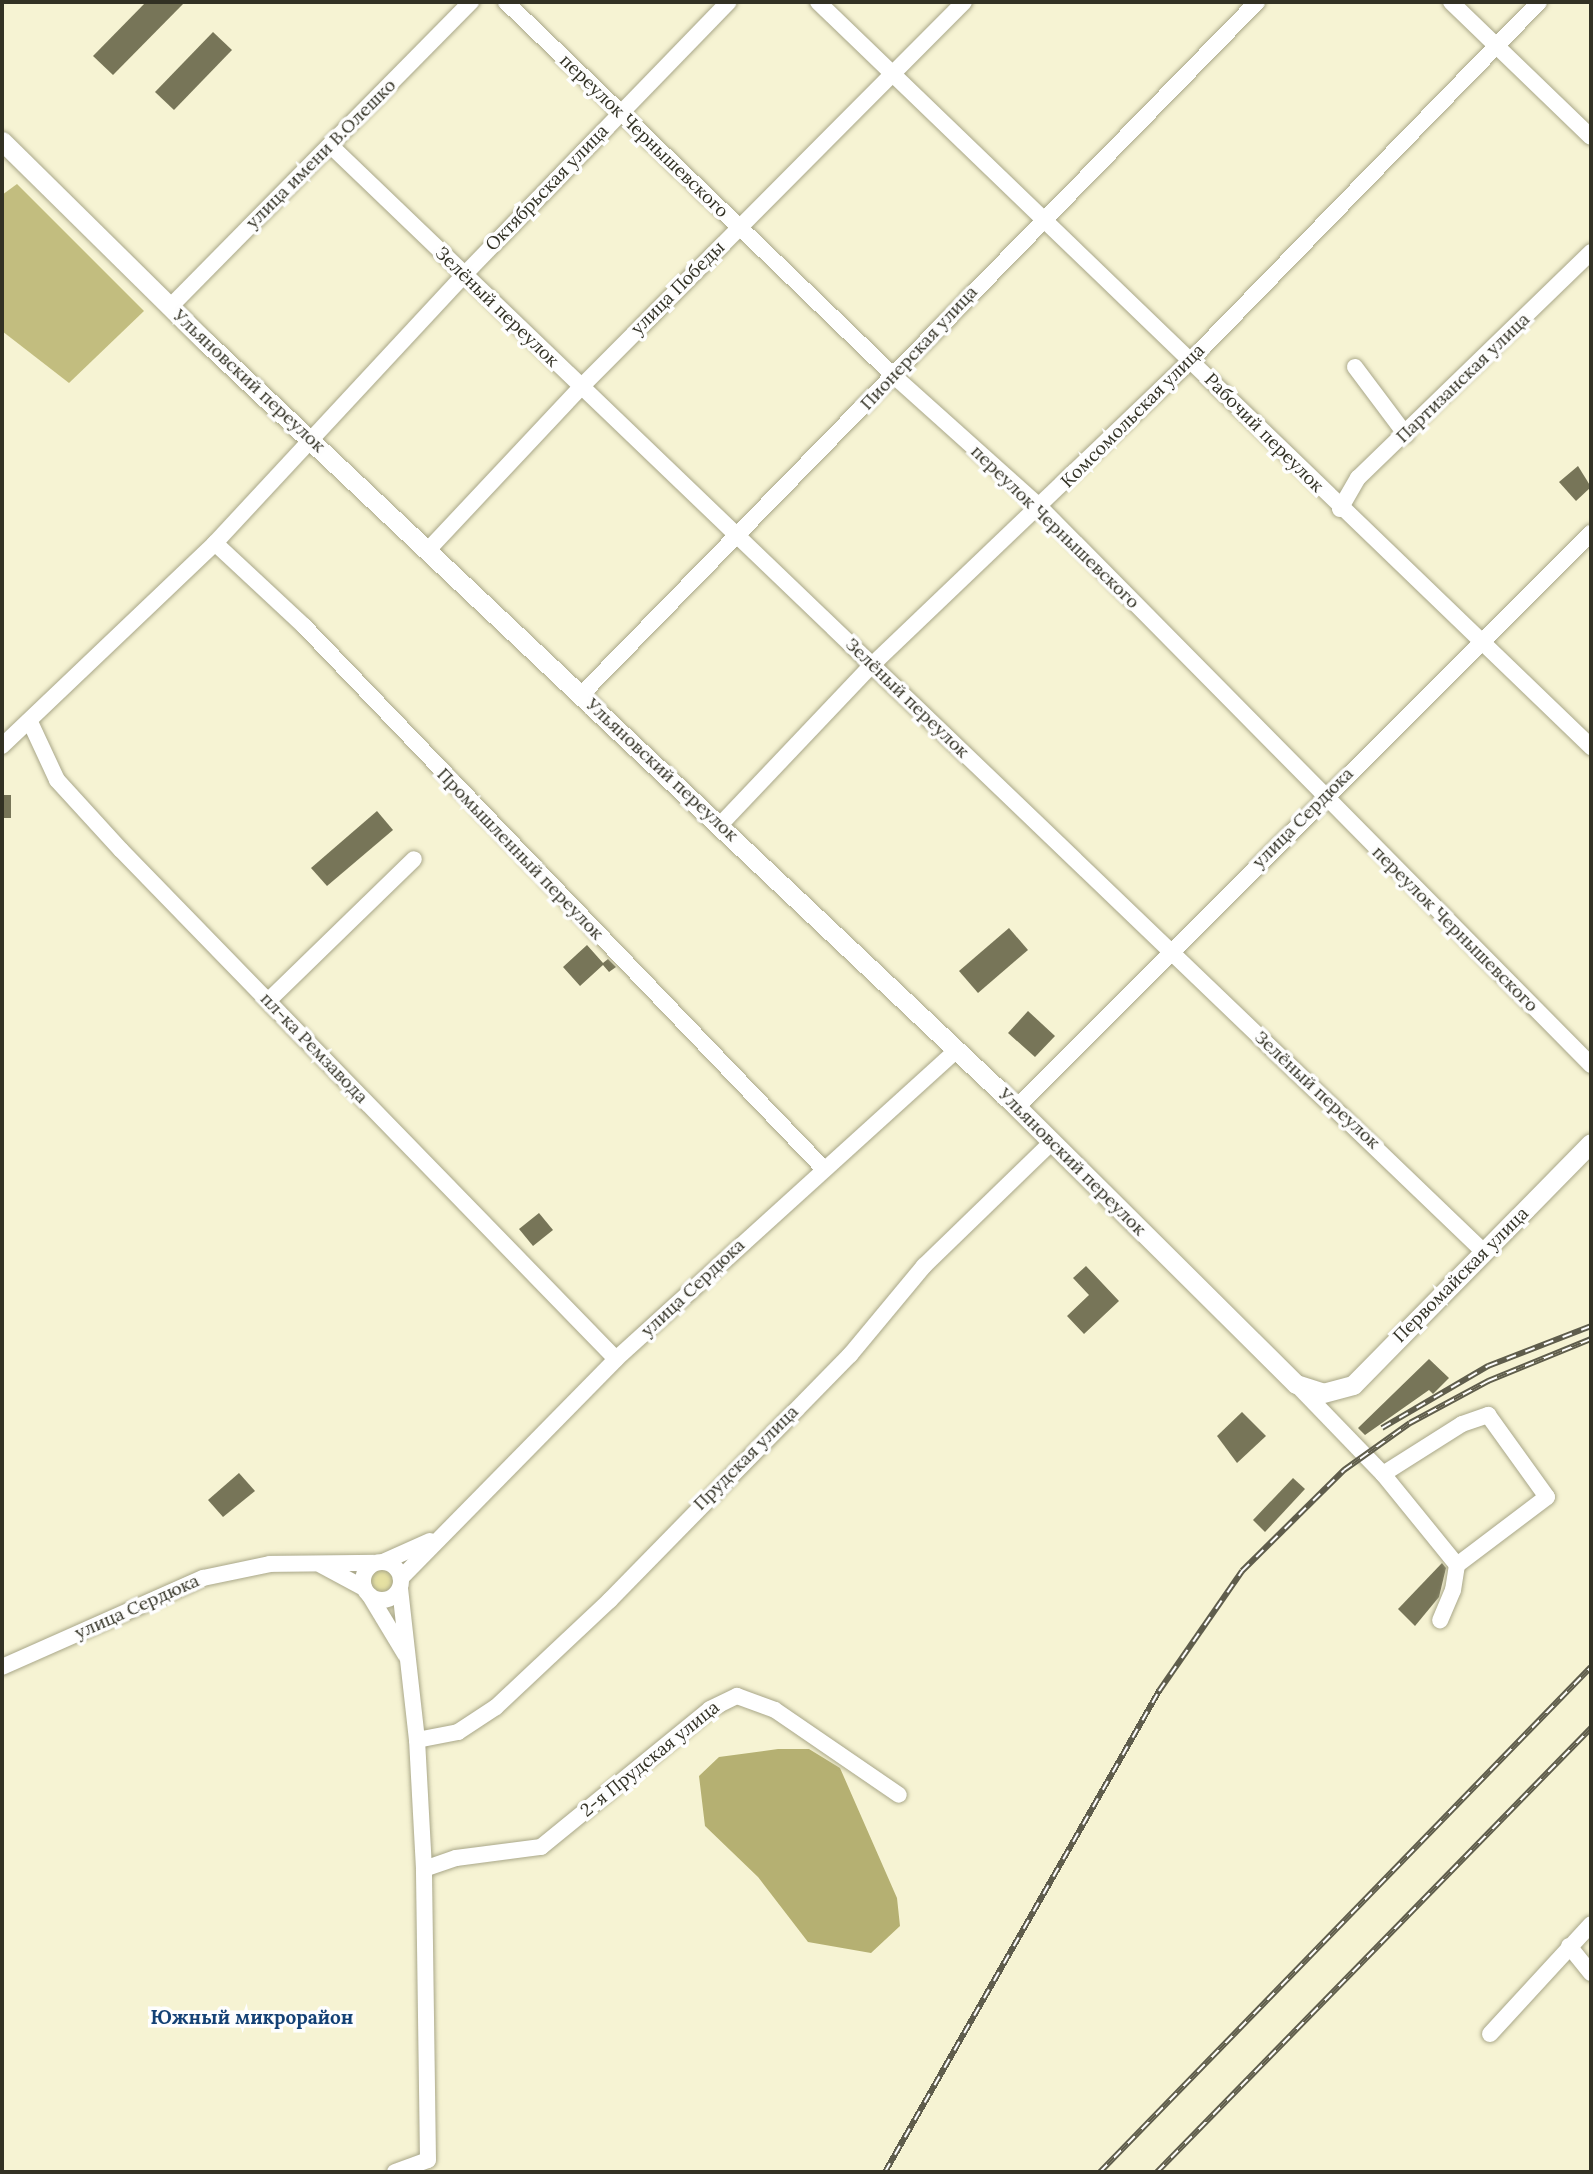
<!DOCTYPE html>
<html>
<head>
<meta charset="utf-8">
<style>
	body { margin:0 }
	#map { position:relative; width:1593px; height:2174px; overflow:hidden; background:#f6f3d3; font-family:Lora,serif }
	div>[style] { position:absolute }
	[style*='--x'] { left:calc(var(--x)*1px); top:calc(var(--y)*1px); width:calc(var(--w)*1px); rotate:calc(var(--a)*1deg) }
	.green>* { inset:0; background:#e6e1a2 }
	.round { border-radius:50% }
	.forest>* { inset:0; background:#c2bd7f }
	.water>* { inset:0; background:#b5b072 }
	.building>* { inset:0; background:#777558 }
	.roads { filter:drop-shadow(0 0 2px #a9a789) drop-shadow(0 0 2px #a9a789) }
	.minor>* { height:16px; margin:-8px; padding:0 8px; transform-origin:8px; border-radius:8px; background:#fff }
	.minor>.ring { margin:-8px; padding:0; box-sizing:content-box; background:none; border:16px solid #fff; border-radius:50% }
	.major>* { height:19px; margin:-9.5px; padding:0 9.5px; transform-origin:9.5px; border-radius:9.5px; background:#fff }
	.rail>* { height:6px; margin-top:-3px; transform-origin:0; background:repeating-linear-gradient(90deg,#fefefe 0 10px,#5f5d4c 0 20px); box-sizing:border-box; border-block:2px solid #5f5d4c }
	span { translate:-50% -50%; white-space:nowrap; text-align:center; line-height:1.15; -webkit-text-stroke:7px #fefefe; paint-order:stroke }
	.street-label { font-size:18px; color:#323124 }
	.neighbourhood-label { font-size:19px; color:#134174; font-weight:700 }
	.frame { position:absolute; inset:0; border:4px solid #323124; pointer-events:none }
</style>
</head>
<body>
<div id="map">
	<div class="green">
		<div class="round" style="left:369px;top:1568px;width:24px;height:24px"></div>
	</div>
	<div class="forest">
		<div style="clip-path:polygon(17px 184px,144px 311px,69px 383px,2px 331px,2px 195px)"></div>
	</div>
	<div class="water">
		<div style="clip-path:polygon(778px 1749px,809px 1749px,840px 1768px,897px 1898px,900px 1926px,871px 1953px,808px 1942px,758px 1877px,705px 1826px,699px 1776px,719px 1757px)"></div>
	</div>
	<div class="building">
		<div style="clip-path:polygon(146px 2px,185px 2px,113px 75px,93px 56px)"></div>
		<div style="clip-path:polygon(213px 32px,232px 50px,174px 110px,155px 92px)"></div>
		<div style="clip-path:polygon(1578px 466px,1591px 487px,1576px 501px,1559px 482px)"></div>
		<div style="clip-path:polygon(2px 795px,11px 795px,11px 818px,2px 818px)"></div>
		<div style="clip-path:polygon(377px 811px,393px 830px,327px 886px,311px 868px)"></div>
		<div style="clip-path:polygon(1009px 928px,1028px 950px,978px 993px,959px 971px)"></div>
		<div style="clip-path:polygon(587px 945px,603px 963px,608px 959px,616px 967px,609px 972px,603px 965px,580px 986px,563px 967px)"></div>
		<div style="clip-path:polygon(1028px 1011px,1055px 1036px,1035px 1057px,1008px 1033px)"></div>
		<div style="clip-path:polygon(539px 1213px,553px 1230px,533px 1246px,519px 1229px)"></div>
		<div style="clip-path:polygon(1086px 1266px,1119px 1301px,1084px 1334px,1067px 1316px,1089px 1295px,1073px 1278px)"></div>
		<div style="clip-path:polygon(1429px 1359px,1449px 1378px,1433px 1394px,1429px 1390px,1365px 1435px,1358px 1428px)"></div>
		<div style="clip-path:polygon(1242px 1412px,1266px 1436px,1237px 1463px,1217px 1436px)"></div>
		<div style="clip-path:polygon(239px 1473px,255px 1491px,223px 1517px,208px 1500px)"></div>
		<div style="clip-path:polygon(1293px 1478px,1305px 1489px,1265px 1532px,1253px 1520px)"></div>
		<div style="clip-path:polygon(1442px 1563px,1446px 1568px,1439px 1597px,1415px 1626px,1398px 1609px)"></div>
	</div>
	<div class="roads">
		<div class="minor">
			<div style="--x:506;--y:2;--w:539;--a:43.95"></div>
			<div style="--x:894;--y:376;--w:198;--a:41.9"></div>
			<div style="--x:1041;--y:508;--w:783;--a:45.36"></div>
			<div style="--x:818;--y:2;--w:1074;--a:43.94"></div>
			<div style="--x:1451;--y:2;--w:194;--a:44"></div>
			<div style="--x:330;--y:145;--w:1599;--a:43.81"></div>
			<div style="--x:170;--y:307;--w:429;--a:-45.4"></div>
			<div style="--x:1355;--y:367;--w:85;--a:53.1"></div>
			<div style="--x:1340;--y:509;--w:36;--a:-60"></div>
			<div style="--x:1358;--y:478;--w:325;--a:-44.1"></div>
			<div style="--x:215;--y:543;--w:122;--a:43"></div>
			<div style="--x:304;--y:626;--w:750;--a:46.24"></div>
			<div style="--x:428;--y:550;--w:224;--a:-46.8"></div>
			<div style="--x:581;--y:387;--w:543;--a:-45.15"></div>
			<div style="--x:581;--y:695;--w:968;--a:-45.71"></div>
			<div style="--x:31;--y:724;--w:62;--a:65.1"></div>
			<div style="--x:57;--y:780;--w:95;--a:47.6"></div>
			<div style="--x:121;--y:850;--w:710;--a:45.8"></div>
			<div style="--x:2;--y:746;--w:294;--a:-43.6"></div>
			<div style="--x:215;--y:543;--w:366;--a:-47.1"></div>
			<div style="--x:464;--y:275;--w:380;--a:-45.9"></div>
			<div style="--x:721;--y:824;--w:219;--a:-46.5"></div>
			<div style="--x:872;--y:665;--w:441;--a:-43.7"></div>
			<div style="--x:1191;--y:360;--w:499;--a:-45.8"></div>
			<div style="--x:269;--y:1000;--w:202;--a:-44.2"></div>
			<div style="--x:1017;--y:1107;--w:812;--a:-45"></div>
			<div style="--x:1296;--y:1384;--w:125;--a:46"></div>
			<div style="--x:1383;--y:1474;--w:117;--a:50.9"></div>
			<div style="--x:1457;--y:1565;--w:25;--a:99"></div>
			<div style="--x:1453;--y:1590;--w:33;--a:113"></div>
			<div style="--x:1383;--y:1474;--w:93;--a:-32.3"></div>
			<div style="--x:1462;--y:1424;--w:28;--a:-19"></div>
			<div style="--x:1488;--y:1415;--w:101;--a:54.3"></div>
			<div style="--x:1547;--y:1497;--w:113;--a:142.9"></div>
			<div style="--x:385;--y:1561;--w:49;--a:-24"></div>
			<div class="ring" style="left:363px;top:1562px;width:22px;height:22px"></div>
			<div style="--x:321;--y:1565;--w:49;--a:28.1"></div>
			<div style="--x:401;--y:1578;--w:307;--a:-45.5"></div>
			<div style="--x:616;--y:1359;--w:460;--a:-42.2"></div>
			<div style="--x:370;--y:1596;--w:68;--a:58.9"></div>
			<div style="--x:2;--y:1667;--w:220;--a:-23.9"></div>
			<div style="--x:203;--y:1578;--w:68;--a:-11.8"></div>
			<div style="--x:270;--y:1564;--w:103;--a:-0.6"></div>
			<div style="--x:417;--y:1740;--w:42;--a:-11"></div>
			<div style="--x:458;--y:1732;--w:45;--a:-33.3"></div>
			<div style="--x:496;--y:1707;--w:156;--a:-43.2"></div>
			<div style="--x:610;--y:1600;--w:343;--a:-45.6"></div>
			<div style="--x:850;--y:1355;--w:116;--a:-50.3"></div>
			<div style="--x:924;--y:1266;--w:178;--a:-44.1"></div>
			<div style="--x:424;--y:1869;--w:34;--a:-19"></div>
			<div style="--x:456;--y:1858;--w:86;--a:-7.4"></div>
			<div style="--x:541;--y:1847;--w:218;--a:-39.2"></div>
			<div style="--x:710;--y:1709;--w:30;--a:-26"></div>
			<div style="--x:737;--y:1696;--w:40;--a:20.2"></div>
			<div style="--x:775;--y:1710;--w:150;--a:34.4"></div>
			<div style="--x:1569;--y:1946;--w:35;--a:51"></div>
			<div style="--x:1490;--y:2034;--w:149;--a:-47.4"></div>
			<div style="--x:395;--y:2172;--w:35;--a:-20"></div>
			<div style="--x:428;--y:2160;--w:291;--a:-90.8"></div>
			<div style="--x:424;--y:1869;--w:129;--a:-93.1"></div>
			<div style="--x:417;--y:1740;--w:153;--a:-96.4"></div>
		</div>
		<div class="major">
			<div style="--x:2;--y:141;--w:286;--a:44.6"></div>
			<div style="--x:206;--y:342;--w:1115;--a:43.33"></div>
			<div style="--x:1017;--y:1107;--w:393;--a:44.8"></div>
			<div style="--x:1296;--y:1384;--w:28;--a:18"></div>
			<div style="--x:1323;--y:1393;--w:31;--a:-15"></div>
			<div style="--x:1353;--y:1385;--w:339;--a:-45.5"></div>
		</div>
	</div>
	<div class="rail">
		<div style="--x:1382;--y:1428;--w:123;--a:-30.3"></div>
		<div style="--x:1488;--y:1366;--w:110;--a:-21.2"></div>
		<div style="--x:885;--y:2172;--w:554;--a:-60.33"></div>
		<div style="--x:1159;--y:1691;--w:146;--a:-55.3"></div>
		<div style="--x:1242;--y:1571;--w:144;--a:-44.7"></div>
		<div style="--x:1344;--y:1470;--w:81;--a:-35.5"></div>
		<div style="--x:1410;--y:1423;--w:89;--a:-28.3"></div>
		<div style="--x:1488;--y:1381;--w:111;--a:-22.2"></div>
		<div style="--x:1100;--y:2172;--w:704;--a:-45.81"></div>
		<div style="--x:1157;--y:2172;--w:621;--a:-45.65"></div>
	</div>
	<div class="street-label">
		<span style="left:644px;top:136px;rotate:44deg">переулок Чернышевского</span>
		<span style="left:321px;top:154px;rotate:-45deg">улица имени В.Олешко</span>
		<span style="left:547px;top:188px;rotate:-46deg">Октябрьская улица</span>
		<span style="left:678px;top:288px;rotate:-45deg">улица Победы</span>
		<span style="left:497px;top:307px;rotate:44deg">Зелёный переулок</span>
		<span style="left:919px;top:348px;rotate:-47deg">Пионерская улица</span>
		<span style="left:1463px;top:378px;rotate:-44deg">Партизанская улица</span>
		<span style="left:249px;top:381px;rotate:43deg">Ульяновский переулок</span>
		<span style="left:1133px;top:416px;rotate:-45deg">Комсомольская улица</span>
		<span style="left:1264px;top:433px;rotate:45deg">Рабочий переулок</span>
		<span style="left:1055px;top:527px;rotate:44deg">переулок Чернышевского</span>
		<span style="left:907px;top:698px;rotate:44deg">Зелёный переулок</span>
		<span style="left:662px;top:770px;rotate:43deg">Ульяновский переулок</span>
		<span style="left:1303px;top:818px;rotate:-45deg">улица Сердюка</span>
		<span style="left:520px;top:854px;rotate:46deg">Промышленный переулок</span>
		<span style="left:1455px;top:929px;rotate:45deg">переулок Чернышевского</span>
		<span style="left:314px;top:1048px;rotate:46deg">пл-ка Ремзавода</span>
		<span style="left:1317px;top:1090px;rotate:43deg">Зелёный переулок</span>
		<span style="left:1072px;top:1162px;rotate:45deg">Ульяновский переулок</span>
		<span style="left:1461px;top:1275px;rotate:-45deg">Первомайская улица</span>
		<span style="left:693px;top:1288px;rotate:-43deg">улица Сердюка</span>
		<span style="left:746px;top:1458px;rotate:-45deg">Прудская улица</span>
		<span style="left:137px;top:1607px;rotate:-24deg">улица Сердюка</span>
		<span style="left:650px;top:1759px;rotate:-39deg">2-я Прудская улица</span>
	</div>
	<div class="neighbourhood-label">
		<span style="left:252px;top:2018px">Южный микрорайон</span>
	</div>
	<div class="frame"></div>
</div>
</body>
</html>
